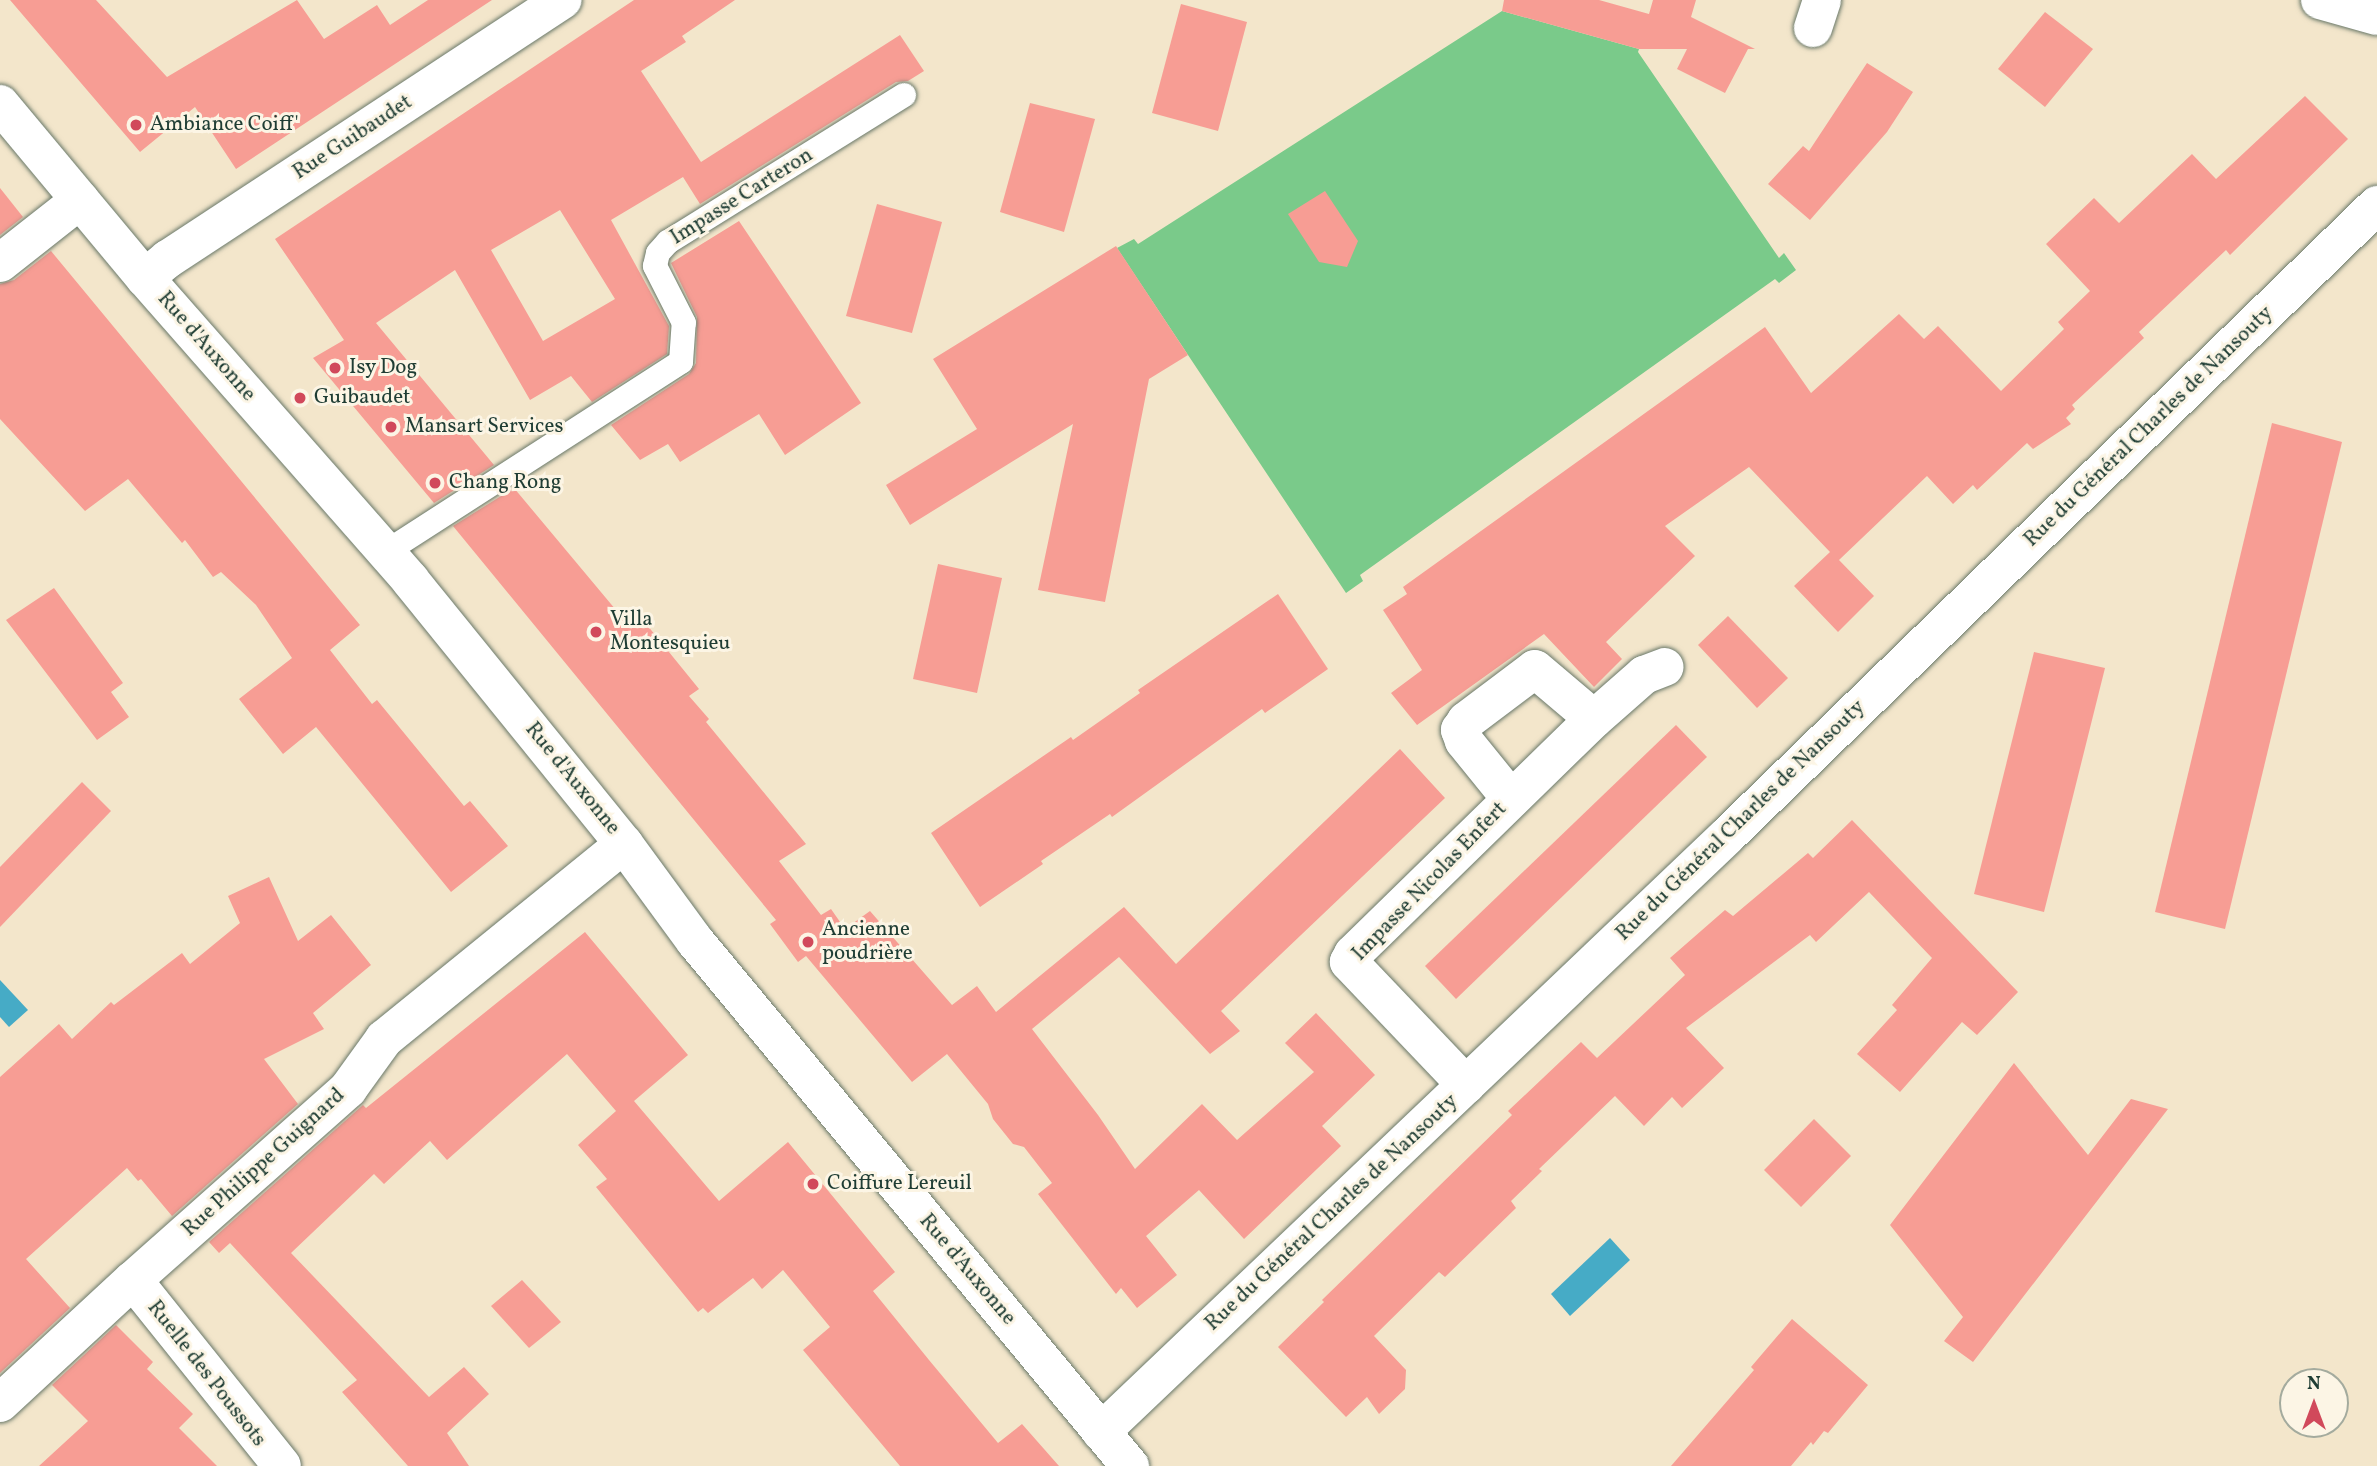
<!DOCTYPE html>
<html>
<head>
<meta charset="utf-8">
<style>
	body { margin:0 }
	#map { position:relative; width:2377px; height:1466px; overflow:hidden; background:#f3e6cb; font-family:Vollkorn,serif }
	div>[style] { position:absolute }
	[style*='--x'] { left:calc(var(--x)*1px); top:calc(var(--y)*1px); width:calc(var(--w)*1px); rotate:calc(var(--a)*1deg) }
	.green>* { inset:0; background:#7aca8a }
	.water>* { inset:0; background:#46abc6 }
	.building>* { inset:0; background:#f79d94 }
	.roads { filter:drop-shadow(0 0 2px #697869) drop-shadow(0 0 2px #697869) }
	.service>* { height:24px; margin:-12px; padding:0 12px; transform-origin:12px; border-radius:12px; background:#fff }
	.minor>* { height:38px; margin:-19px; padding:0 19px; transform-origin:19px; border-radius:19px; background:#fff }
	.secondary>* { height:38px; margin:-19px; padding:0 19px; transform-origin:19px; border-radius:19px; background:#fff }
	.dots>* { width:19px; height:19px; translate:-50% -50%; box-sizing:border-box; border:4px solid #fcf5e5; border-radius:50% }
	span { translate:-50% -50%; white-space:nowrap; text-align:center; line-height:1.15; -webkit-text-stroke:6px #fcf5e5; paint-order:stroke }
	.poi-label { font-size:21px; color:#1f3d34 }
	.left { translate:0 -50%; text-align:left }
	.street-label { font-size:21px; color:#1f3d34 }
	.north { position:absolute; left:2279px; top:1368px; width:70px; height:70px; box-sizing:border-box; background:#fcf5e5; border:2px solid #a4ab9e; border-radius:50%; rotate:0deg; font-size:19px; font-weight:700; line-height:28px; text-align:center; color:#1f3d34 }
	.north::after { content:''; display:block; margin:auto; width:24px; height:32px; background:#d1495b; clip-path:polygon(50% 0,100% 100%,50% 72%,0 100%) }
</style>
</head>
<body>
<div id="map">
	<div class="green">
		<div style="clip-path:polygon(1502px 11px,1639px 49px,1638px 52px,1779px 258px,1784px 253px,1796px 270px,1779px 283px,1775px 279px,1360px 575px,1363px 581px,1346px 593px,1117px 248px,1134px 239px,1138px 244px)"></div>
	</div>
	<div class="water">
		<div style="clip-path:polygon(0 980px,28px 1010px,9px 1027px,0 1017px)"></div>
		<div style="clip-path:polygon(1610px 1238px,1630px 1260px,1570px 1316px,1551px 1294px)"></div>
	</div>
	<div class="building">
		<div style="clip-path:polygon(10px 0,96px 0,167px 77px,297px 0,324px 39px,377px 5px,390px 25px,428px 0,492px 0,236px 169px,195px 107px,140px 152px)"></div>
		<div style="clip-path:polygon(evenodd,634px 0,735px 0,682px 36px,686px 42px,641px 71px,701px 162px,900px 35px,924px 71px,908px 81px,896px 82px,700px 204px,683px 177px,611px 220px,669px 326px,667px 354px,592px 402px,571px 376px,530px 400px,455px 270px,376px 323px,494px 465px,434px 503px,313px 358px,344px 340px,275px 239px,634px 0,560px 210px,615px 299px,543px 341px,491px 250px,560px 210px)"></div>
		<div style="clip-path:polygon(1504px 0,1599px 0,1649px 14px,1653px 0,1696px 0,1691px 17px,1755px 49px,1748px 49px,1725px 93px,1677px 69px,1687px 49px,1639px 49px,1502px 11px)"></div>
		<div style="clip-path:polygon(1181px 4px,1247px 22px,1218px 131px,1152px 113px)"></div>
		<div style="clip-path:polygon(2045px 12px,2093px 49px,2045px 107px,1998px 69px)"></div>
		<div style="clip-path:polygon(1867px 63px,1913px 92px,1887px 132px,1810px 220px,1768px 184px,1803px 146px,1809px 151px)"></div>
		<div style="clip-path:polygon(2305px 96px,2348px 139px,2230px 255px,2226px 250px,2139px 332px,2144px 338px,2072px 405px,2075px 409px,2066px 418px,2071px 424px,2033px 449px,2027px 443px,1977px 490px,1973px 485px,1953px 504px,1927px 476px,1839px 560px,1874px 596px,1838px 632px,1794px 586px,1830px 552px,1749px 467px,1665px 526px,1695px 556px,1606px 642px,1622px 659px,1594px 687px,1544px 634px,1417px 725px,1391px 693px,1422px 670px,1383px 610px,1407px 594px,1403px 587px,1765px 327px,1811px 393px,1899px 314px,1924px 339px,1938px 326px,2001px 391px,2064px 329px,2058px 322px,2090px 291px,2046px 244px,2094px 198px,2119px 223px,2192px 154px,2216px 179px)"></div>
		<div style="clip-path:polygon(1030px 103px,1095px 119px,1064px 232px,1000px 212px)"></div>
		<div style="clip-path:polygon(0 188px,23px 217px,0 235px)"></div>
		<div style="clip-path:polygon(1325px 191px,1358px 241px,1347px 267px,1319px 262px,1288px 214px)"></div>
		<div style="clip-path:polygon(877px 204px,942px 222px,912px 333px,846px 316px)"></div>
		<div style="clip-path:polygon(739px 221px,861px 403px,785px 455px,759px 414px,680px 462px,668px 444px,640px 460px,611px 425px,689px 374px,696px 363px,697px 317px,671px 263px)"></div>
		<div style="clip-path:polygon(1116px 246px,1188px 355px,1149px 379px,1105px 602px,1038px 590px,1073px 424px,910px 525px,886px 485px,977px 429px,933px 359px)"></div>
		<div style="clip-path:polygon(51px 251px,360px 625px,330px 650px,372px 704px,377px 700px,464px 806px,470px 801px,508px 846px,451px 892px,316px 727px,283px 754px,239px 699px,292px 658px,256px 605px,221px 572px,213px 577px,185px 540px,182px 543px,128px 479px,85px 511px,0 419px,0 284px,14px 280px)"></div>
		<div style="clip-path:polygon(2272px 423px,2342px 442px,2225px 929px,2155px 912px)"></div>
		<div style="clip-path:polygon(514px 488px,631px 628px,643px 620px,699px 689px,689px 696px,709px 719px,706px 722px,806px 844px,779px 861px,821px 915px,831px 909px,845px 929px,870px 911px,952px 1005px,977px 986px,996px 1012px,1124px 907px,1176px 964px,1400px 749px,1445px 798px,1221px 1011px,1240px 1031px,1210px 1054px,1119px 957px,1032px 1029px,1098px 1115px,1135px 1169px,1202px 1104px,1237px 1140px,1314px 1072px,1285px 1043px,1316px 1013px,1375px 1075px,1322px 1126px,1341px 1146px,1244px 1239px,1199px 1190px,1146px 1236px,1177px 1275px,1137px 1308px,1121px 1288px,1116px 1294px,1038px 1194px,1052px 1183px,1024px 1147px,1013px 1144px,993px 1119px,988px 1104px,947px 1054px,912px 1082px,806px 956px,798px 962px,770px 924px,776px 920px,453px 526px)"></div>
		<div style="clip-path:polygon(938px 564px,1002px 578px,977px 693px,913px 679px)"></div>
		<div style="clip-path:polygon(54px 588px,123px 683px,111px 692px,129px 717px,97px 740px,6px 620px)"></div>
		<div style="clip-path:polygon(1278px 594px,1328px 669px,1265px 713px,1262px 709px,1112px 817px,1110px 814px,1041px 861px,1043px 864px,980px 907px,931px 833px,1071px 737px,1073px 740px,1140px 693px,1138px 690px)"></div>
		<div style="clip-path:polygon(1728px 616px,1788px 678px,1757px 708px,1698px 645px)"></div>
		<div style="clip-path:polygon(2034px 652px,2105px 668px,2044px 912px,1974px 894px)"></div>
		<div style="clip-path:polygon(1676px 725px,1707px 757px,1456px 999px,1425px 966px)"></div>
		<div style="clip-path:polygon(82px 782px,111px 811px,0 927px,0 867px)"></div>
		<div style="clip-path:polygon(1852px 820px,2018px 992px,1977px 1035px,1962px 1022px,1900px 1092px,1857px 1054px,1897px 1010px,1892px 1005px,1932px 958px,1869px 892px,1816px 942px,1810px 935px,1686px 1028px,1724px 1068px,1682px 1108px,1672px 1097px,1644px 1126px,1615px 1096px,1539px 1169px,1542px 1171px,1511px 1201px,1516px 1208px,1445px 1277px,1439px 1272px,1374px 1336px,1406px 1370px,1405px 1389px,1379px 1414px,1367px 1397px,1346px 1417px,1278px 1347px,1324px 1302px,1322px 1300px,1512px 1115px,1508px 1111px,1581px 1042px,1597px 1058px,1685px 975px,1670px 958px,1725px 910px,1733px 916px,1808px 853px,1813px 858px)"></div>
		<div style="clip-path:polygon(269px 877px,298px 941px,331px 915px,371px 965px,313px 1013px,324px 1029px,264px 1059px,298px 1104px,172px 1216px,141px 1179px,138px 1181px,127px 1168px,26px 1259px,70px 1308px,0 1373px,0 1077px,59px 1024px,72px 1039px,111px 1002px,114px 1005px,182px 953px,190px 964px,240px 923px,228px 896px)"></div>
		<div style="clip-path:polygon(585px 932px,688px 1055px,634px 1101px,719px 1201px,788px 1142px,895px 1272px,873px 1291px,929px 1360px,998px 1443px,1022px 1424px,1059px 1466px,900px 1466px,803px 1350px,830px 1327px,783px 1270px,762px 1289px,753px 1278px,708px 1313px,703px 1308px,698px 1312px,596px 1187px,607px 1179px,578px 1145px,616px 1111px,567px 1054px,447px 1160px,430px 1141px,384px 1184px,374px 1174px,291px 1253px,429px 1397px,464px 1367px,489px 1394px,447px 1433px,469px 1466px,408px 1466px,342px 1392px,357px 1380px,230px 1243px,219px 1253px,209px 1242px,363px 1105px,366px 1108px)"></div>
		<div style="clip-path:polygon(2014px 1063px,2088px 1155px,2131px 1099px,2168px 1109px,1973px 1362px,1944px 1341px,1963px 1317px,1890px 1225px)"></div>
		<div style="clip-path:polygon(1814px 1119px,1851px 1156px,1801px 1207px,1764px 1170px)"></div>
		<div style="clip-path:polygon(522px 1280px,561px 1322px,529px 1348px,491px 1306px)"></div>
		<div style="clip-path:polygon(1792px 1319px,1868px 1385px,1828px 1433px,1824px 1431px,1813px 1445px,1811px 1442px,1791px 1466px,1671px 1466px,1754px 1370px,1751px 1367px)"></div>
		<div style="clip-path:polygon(116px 1325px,153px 1362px,147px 1369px,193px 1414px,179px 1428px,217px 1466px,39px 1466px,88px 1421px,52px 1385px)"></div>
	</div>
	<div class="roads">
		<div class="service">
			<div style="--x:386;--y:552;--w:351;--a:-32.8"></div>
			<div style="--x:681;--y:362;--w:39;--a:-86"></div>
			<div style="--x:684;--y:323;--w:64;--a:-117"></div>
			<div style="--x:655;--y:266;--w:13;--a:-77"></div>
			<div style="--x:658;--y:253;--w:15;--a:-48"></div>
			<div style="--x:668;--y:242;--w:278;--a:-31.9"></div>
		</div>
		<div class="minor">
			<div style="--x:2320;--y:0;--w:59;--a:15.7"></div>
			<div style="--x:1813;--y:28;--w:29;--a:-72"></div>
			<div style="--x:0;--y:263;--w:102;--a:-38.2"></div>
			<div style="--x:145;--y:278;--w:30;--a:-40"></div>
			<div style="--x:168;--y:259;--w:472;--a:-33.3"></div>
			<div style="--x:1511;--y:799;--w:75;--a:-129"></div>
			<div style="--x:1464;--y:741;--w:12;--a:-110"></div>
			<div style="--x:1460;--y:730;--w:11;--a:-56"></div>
			<div style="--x:1466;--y:721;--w:86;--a:-37"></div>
			<div style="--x:1535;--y:669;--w:77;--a:40.3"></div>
			<div style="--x:1466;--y:1085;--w:170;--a:-133.6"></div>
			<div style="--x:1349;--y:962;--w:9;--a:-63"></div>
			<div style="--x:1353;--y:954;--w:337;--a:-44.3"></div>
			<div style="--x:1594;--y:719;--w:67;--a:-41.3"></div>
			<div style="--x:1644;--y:675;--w:22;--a:-21"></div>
			<div style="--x:133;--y:1280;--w:238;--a:51.3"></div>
			<div style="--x:0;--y:1403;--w:181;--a:-42.8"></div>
			<div style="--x:133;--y:1280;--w:288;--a:-41.6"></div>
			<div style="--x:348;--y:1089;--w:62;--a:-54.2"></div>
			<div style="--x:384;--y:1039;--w:309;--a:-39.1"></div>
			<div style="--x:1101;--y:1432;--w:864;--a:-43.59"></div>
			<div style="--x:1727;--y:836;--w:906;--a:-44.15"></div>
		</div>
		<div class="secondary">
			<div style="--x:0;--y:104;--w:226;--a:50.2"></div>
			<div style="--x:145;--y:278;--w:402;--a:48.7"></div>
			<div style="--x:410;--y:580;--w:340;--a:51"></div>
			<div style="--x:624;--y:844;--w:120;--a:53.8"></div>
			<div style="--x:695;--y:941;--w:682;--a:50.36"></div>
		</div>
	</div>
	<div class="dots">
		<div style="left:136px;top:125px;background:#d1495b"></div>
		<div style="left:335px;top:368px;background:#d1495b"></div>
		<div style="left:300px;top:398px;background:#d1495b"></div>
		<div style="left:391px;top:427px;background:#d1495b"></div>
		<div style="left:435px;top:483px;background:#d1495b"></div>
		<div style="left:596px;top:632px;background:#d1495b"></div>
		<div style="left:808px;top:942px;background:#d1495b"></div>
		<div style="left:813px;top:1184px;background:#d1495b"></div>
	</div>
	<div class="poi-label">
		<span class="left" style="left:150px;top:125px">Ambiance Coiff'</span>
		<span class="left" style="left:349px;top:368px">Isy Dog</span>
		<span class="left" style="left:314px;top:398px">Guibaudet</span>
		<span class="left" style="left:405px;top:427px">Mansart Services</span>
		<span class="left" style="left:449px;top:483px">Chang Rong</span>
		<span class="left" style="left:610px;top:632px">Villa<br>Montesquieu</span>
		<span class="left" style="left:822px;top:942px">Ancienne<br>poudrière</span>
		<span class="left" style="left:827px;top:1184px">Coiffure Lereuil</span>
	</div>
	<div class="street-label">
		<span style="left:353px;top:138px;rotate:-33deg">Rue Guibaudet</span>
		<span style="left:742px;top:197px;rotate:-32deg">Impasse Carteron</span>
		<span style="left:206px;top:347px;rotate:49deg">Rue d'Auxonne</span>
		<span style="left:2149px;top:427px;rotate:-44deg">Rue du Général Charles de Nansouty</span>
		<span style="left:572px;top:779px;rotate:51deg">Rue d'Auxonne</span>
		<span style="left:1741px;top:821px;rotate:-44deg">Rue du Général Charles de Nansouty</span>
		<span style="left:1430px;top:882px;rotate:-46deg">Impasse Nicolas Enfert</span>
		<span style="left:264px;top:1163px;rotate:-42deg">Rue Philippe Guignard</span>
		<span style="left:1332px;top:1213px;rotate:-43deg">Rue du Général Charles de Nansouty</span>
		<span style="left:967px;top:1270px;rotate:50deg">Rue d'Auxonne</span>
		<span style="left:206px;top:1374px;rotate:52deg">Ruelle des Poussots</span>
	</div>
	<div class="north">N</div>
</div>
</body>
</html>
